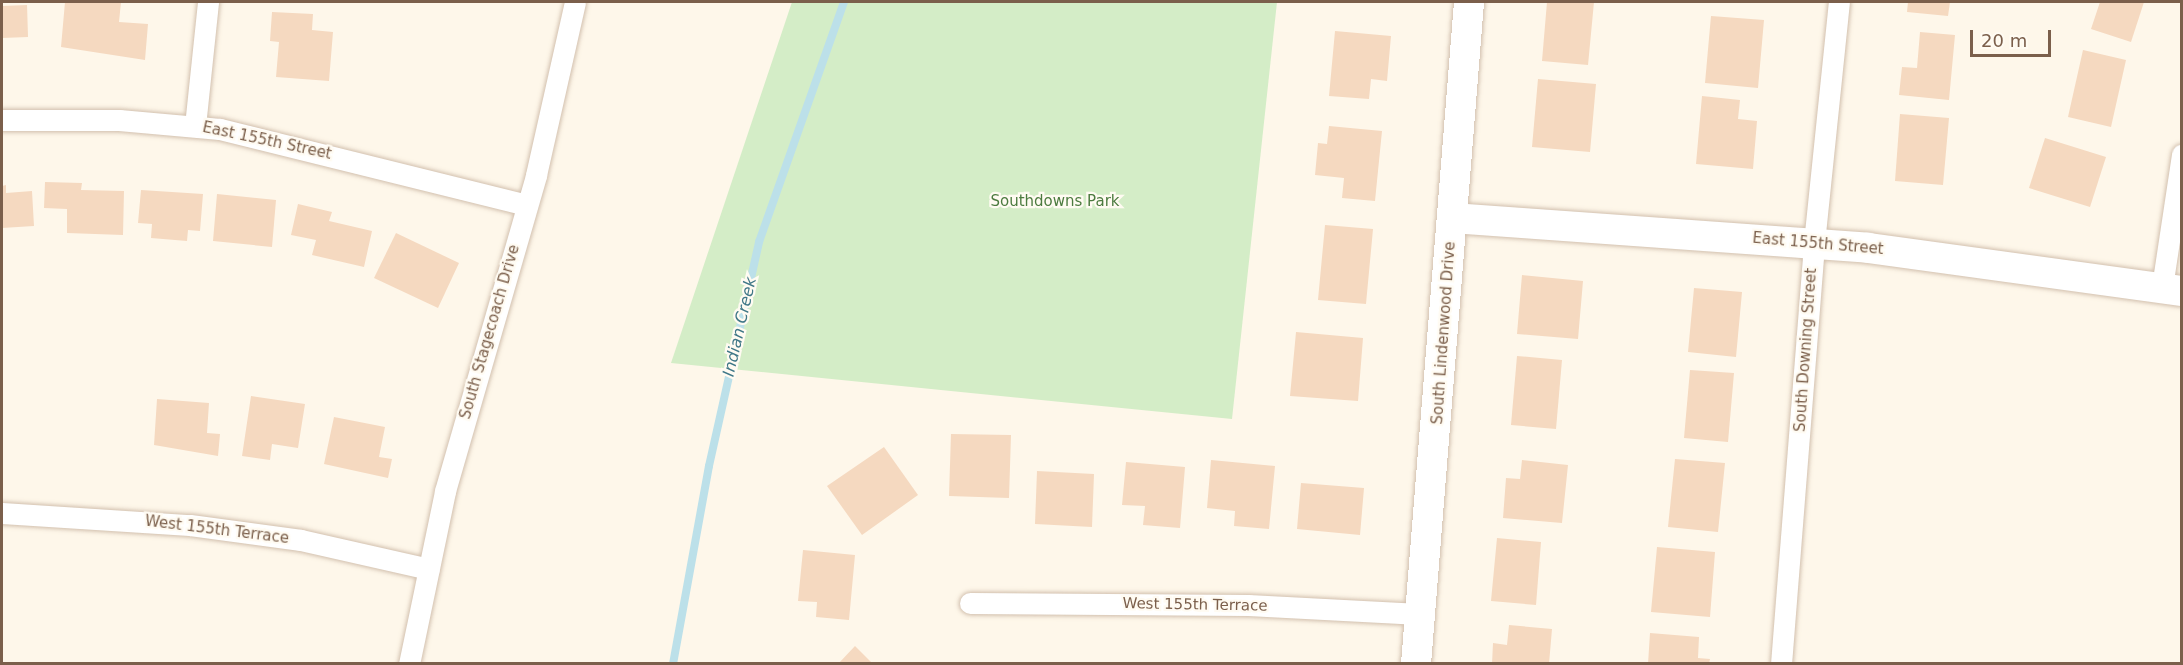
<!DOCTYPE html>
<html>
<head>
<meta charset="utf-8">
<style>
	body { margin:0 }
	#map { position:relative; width:2183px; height:665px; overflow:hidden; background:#fef7ea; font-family:"DejaVu Sans",sans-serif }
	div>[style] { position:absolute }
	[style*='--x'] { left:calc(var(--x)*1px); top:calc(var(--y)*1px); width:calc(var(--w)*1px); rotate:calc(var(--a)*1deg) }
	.green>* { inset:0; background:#d4edc7 }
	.stream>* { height:8px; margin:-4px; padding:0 4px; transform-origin:4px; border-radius:4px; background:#bce0e9 }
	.building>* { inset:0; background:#f5d9c0 }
	.roads { filter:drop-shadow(0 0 2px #d2c0ae) drop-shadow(0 0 2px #d2c0ae) }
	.street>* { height:21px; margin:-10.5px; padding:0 10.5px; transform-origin:10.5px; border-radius:10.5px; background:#fff }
	.secondary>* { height:30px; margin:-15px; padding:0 15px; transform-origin:15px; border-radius:15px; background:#fff }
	span { translate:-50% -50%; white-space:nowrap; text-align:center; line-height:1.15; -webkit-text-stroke:4.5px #fffbf2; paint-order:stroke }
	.street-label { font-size:15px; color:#7b5f4b }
	.park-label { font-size:15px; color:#4c7b3f }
	.water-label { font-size:16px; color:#3f7787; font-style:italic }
	.frame { position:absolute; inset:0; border:3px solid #7b5f4b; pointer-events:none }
	.scale { position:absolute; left:1970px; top:30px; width:81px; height:27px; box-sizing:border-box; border:3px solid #7b5f4b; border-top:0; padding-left:8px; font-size:18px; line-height:21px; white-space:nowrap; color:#7b5f4b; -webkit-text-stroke:4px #fffbf2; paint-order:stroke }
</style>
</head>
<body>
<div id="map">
	<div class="green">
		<div style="clip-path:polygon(792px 2px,1277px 2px,1232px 419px,671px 363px)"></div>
	</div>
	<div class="stream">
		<div style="--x:673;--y:664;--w:201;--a:-79.7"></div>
		<div style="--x:709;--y:466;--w:230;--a:-77.4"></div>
		<div style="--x:759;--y:242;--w:255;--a:-70.5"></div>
	</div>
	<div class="building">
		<div style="clip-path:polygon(65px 2px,121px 2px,119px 22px,148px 24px,145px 60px,61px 47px)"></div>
		<div style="clip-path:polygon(1547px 2px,1594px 2px,1588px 65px,1542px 61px)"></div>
		<div style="clip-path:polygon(1908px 2px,1950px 2px,1948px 16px,1907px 12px)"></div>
		<div style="clip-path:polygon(2100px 2px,2144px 2px,2131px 42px,2091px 29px)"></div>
		<div style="clip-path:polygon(27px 5px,28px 37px,2px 38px,2px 6px)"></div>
		<div style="clip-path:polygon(272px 12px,313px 14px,312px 30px,333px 32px,329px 81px,276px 77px,279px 42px,270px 41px)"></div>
		<div style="clip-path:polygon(1711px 16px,1764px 20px,1758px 88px,1705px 83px)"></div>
		<div style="clip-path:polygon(1335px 31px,1391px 36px,1387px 81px,1371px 79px,1369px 99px,1329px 96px)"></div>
		<div style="clip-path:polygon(1920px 32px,1955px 35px,1949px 100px,1899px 95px,1902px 67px,1917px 68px)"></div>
		<div style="clip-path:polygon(2083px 50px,2126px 60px,2111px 127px,2068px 117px)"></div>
		<div style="clip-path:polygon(1538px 79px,1596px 84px,1590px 152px,1532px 147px)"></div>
		<div style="clip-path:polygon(1702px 96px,1740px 100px,1738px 119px,1757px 121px,1753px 169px,1696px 164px)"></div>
		<div style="clip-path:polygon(1900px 114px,1949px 118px,1943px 185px,1895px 181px)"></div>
		<div style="clip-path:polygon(1329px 126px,1382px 131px,1375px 201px,1342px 198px,1344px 178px,1315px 175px,1318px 143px,1327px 144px)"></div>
		<div style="clip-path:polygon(2045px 138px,2106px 157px,2090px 207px,2029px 188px)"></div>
		<div style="clip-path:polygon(45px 182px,82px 183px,81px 190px,124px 191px,123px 235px,67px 233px,67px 209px,44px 208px)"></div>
		<div style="clip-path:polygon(6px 185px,6px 193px,32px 191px,34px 226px,2px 228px,2px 186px)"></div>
		<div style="clip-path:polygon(141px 190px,203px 194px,200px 231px,188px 230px,187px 241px,151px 238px,152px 224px,138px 223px)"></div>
		<div style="clip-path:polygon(217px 194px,276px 200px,272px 247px,213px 241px)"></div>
		<div style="clip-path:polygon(298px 204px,332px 212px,329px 221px,372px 231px,364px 267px,312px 255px,316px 240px,291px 235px)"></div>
		<div style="clip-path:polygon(1325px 225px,1373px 229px,1366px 304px,1318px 300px)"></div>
		<div style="clip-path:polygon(396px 233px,459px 263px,438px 308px,374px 278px)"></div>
		<div style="clip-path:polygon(1522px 275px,1583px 281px,1578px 339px,1517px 334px)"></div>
		<div style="clip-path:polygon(1694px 288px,1742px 292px,1736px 357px,1688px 352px)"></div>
		<div style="clip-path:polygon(1296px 332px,1363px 338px,1358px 401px,1290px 396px)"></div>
		<div style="clip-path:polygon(1517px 356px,1562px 360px,1556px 429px,1511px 425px)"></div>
		<div style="clip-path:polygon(1690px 370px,1734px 373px,1728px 442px,1684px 438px)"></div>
		<div style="clip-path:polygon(251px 396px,305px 404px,298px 448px,272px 444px,270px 460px,242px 456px)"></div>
		<div style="clip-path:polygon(157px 399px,209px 403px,207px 433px,220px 434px,218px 456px,154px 445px)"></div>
		<div style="clip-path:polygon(334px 417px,385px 427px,379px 457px,392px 459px,388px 478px,324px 464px)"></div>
		<div style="clip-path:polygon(951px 434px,1011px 435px,1009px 498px,949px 496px)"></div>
		<div style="clip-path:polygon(884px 447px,918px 495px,862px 535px,827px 486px)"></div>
		<div style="clip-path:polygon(1675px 459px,1725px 463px,1718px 532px,1668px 527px)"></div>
		<div style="clip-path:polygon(1211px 460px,1275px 466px,1269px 529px,1234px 526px,1235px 511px,1207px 508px)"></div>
		<div style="clip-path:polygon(1522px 460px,1568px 465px,1562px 523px,1503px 518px,1506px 478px,1520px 479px)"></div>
		<div style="clip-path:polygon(1126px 462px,1185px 467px,1180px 528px,1143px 525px,1145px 506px,1122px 505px)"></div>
		<div style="clip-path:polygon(1037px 471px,1094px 474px,1092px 527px,1035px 524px)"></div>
		<div style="clip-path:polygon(1301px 483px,1364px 488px,1360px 535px,1297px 529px)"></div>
		<div style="clip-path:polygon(1497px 538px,1541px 542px,1536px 605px,1491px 601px)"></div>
		<div style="clip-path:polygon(1657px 547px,1715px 552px,1710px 617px,1651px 612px)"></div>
		<div style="clip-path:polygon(803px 550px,855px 555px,849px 620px,816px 617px,817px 602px,798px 601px)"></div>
		<div style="clip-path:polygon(1509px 625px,1552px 629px,1549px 664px,1492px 664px,1493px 643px,1507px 645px)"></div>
		<div style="clip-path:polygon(1650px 633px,1699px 637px,1698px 658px,1710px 659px,1709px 664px,1648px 664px)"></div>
		<div style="clip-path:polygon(855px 646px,873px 664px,838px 664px)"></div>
	</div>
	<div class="roads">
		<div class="street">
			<div style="--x:2;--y:120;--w:117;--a:0"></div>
			<div style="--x:119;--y:120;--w:101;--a:5.1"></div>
			<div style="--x:220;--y:129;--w:316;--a:13.9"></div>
			<div style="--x:195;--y:126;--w:125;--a:-84"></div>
			<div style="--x:2162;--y:287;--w:134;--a:-81.4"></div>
			<div style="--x:2;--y:513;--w:188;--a:3.7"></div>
			<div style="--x:190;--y:525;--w:112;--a:7.7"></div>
			<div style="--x:301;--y:540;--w:131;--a:12.8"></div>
			<div style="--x:970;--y:603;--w:278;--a:0.4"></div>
			<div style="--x:1248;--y:605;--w:172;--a:3"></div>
			<div style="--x:409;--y:664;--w:177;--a:-78.2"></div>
			<div style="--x:445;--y:491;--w:329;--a:-73.9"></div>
			<div style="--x:536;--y:175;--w:177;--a:-77.3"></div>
			<div style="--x:1781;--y:664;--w:422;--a:-85.5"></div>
			<div style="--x:1814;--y:243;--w:242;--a:-84.1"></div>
		</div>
		<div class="secondary">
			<div style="--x:1453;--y:218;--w:416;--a:4.1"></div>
			<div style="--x:1868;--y:248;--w:317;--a:7.8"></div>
			<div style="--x:1416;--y:664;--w:664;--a:-85.42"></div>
		</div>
	</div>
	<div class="street-label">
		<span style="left:267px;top:141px;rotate:12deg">East 155th Street</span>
		<span style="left:1818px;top:244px;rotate:5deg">East 155th Street</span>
		<span style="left:490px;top:332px;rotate:-74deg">South Stagecoach Drive</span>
		<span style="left:1444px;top:333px;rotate:-86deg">South Lindenwood Drive</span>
		<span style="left:1806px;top:350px;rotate:-86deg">South Downing Street</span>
		<span style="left:217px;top:530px;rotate:7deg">West 155th Terrace</span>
		<span style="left:1195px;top:605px;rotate:1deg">West 155th Terrace</span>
	</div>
	<div class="park-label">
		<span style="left:1055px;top:202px">Southdowns Park</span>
	</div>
	<div class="water-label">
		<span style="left:740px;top:327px;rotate:-77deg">Indian Creek</span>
	</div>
	<div class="frame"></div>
	<div class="scale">20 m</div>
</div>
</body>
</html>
